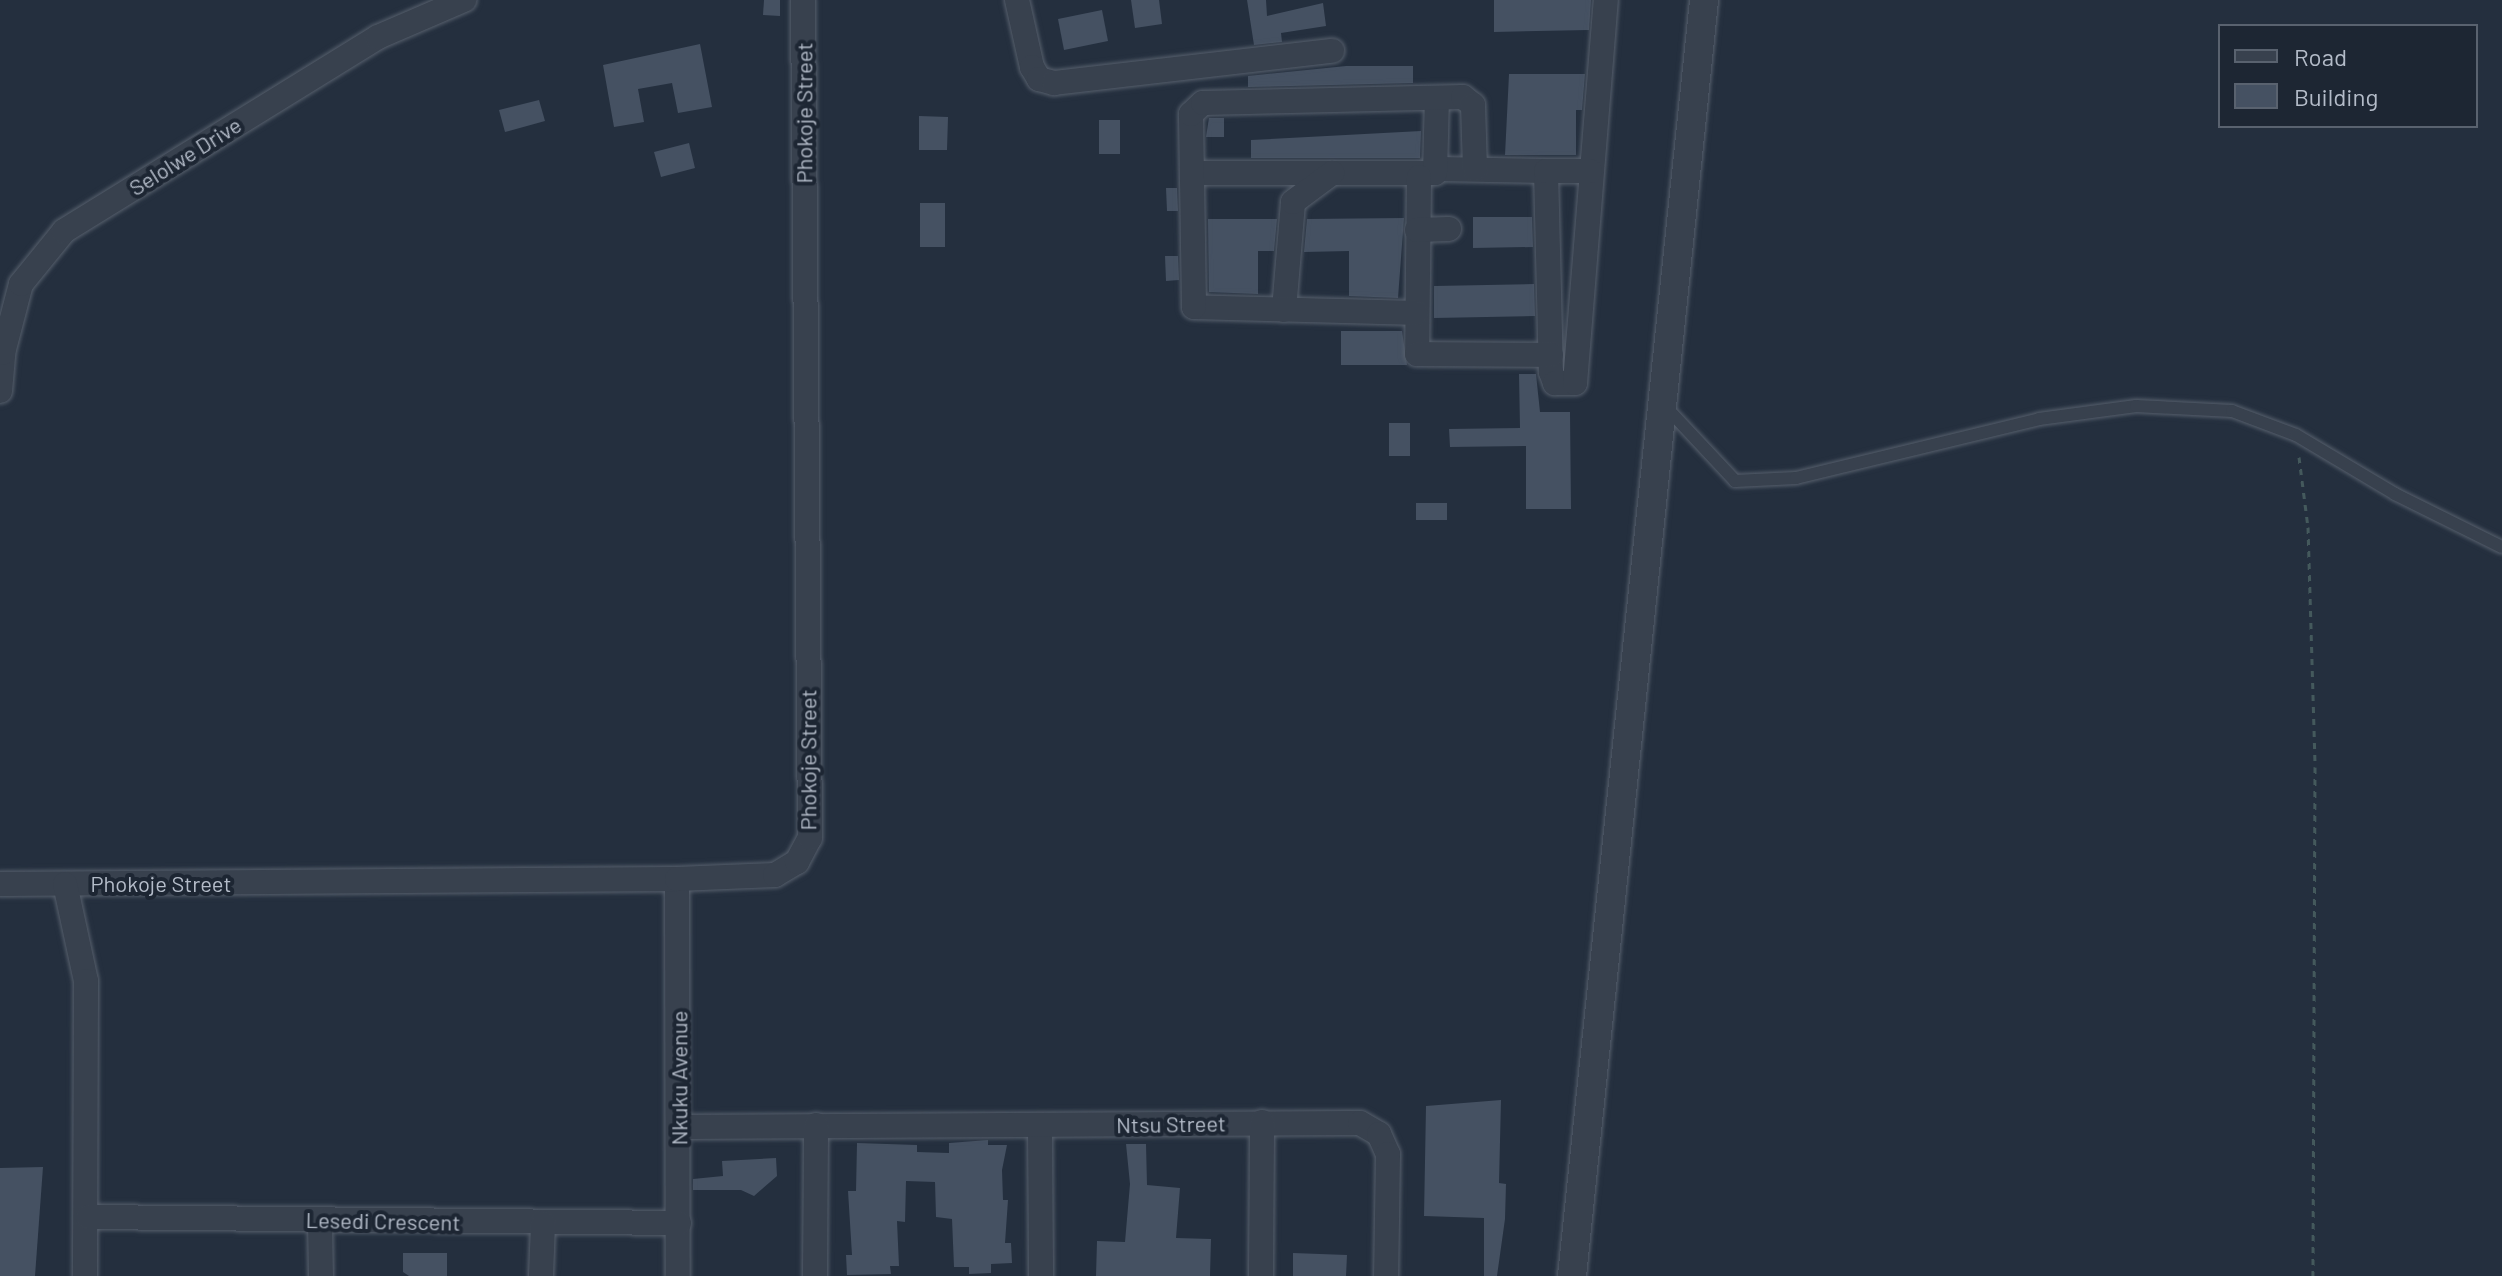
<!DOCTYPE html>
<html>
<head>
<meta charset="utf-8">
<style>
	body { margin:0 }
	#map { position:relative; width:2502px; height:1276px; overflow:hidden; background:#242f3e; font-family:Barlow,sans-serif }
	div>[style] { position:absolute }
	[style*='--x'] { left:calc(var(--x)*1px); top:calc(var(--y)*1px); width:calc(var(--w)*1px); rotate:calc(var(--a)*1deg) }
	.building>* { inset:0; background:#455162 }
	.path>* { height:3px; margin-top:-1.5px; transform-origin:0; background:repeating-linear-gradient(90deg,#44595c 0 6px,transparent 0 12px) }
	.roads { filter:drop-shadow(0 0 2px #565f6c) drop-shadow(0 0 2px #565f6c) }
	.service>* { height:12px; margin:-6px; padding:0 6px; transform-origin:6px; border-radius:6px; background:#38414e }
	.minor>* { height:24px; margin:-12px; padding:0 12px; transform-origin:12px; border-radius:12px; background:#38414e }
	.tertiary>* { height:28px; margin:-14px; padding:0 14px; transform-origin:14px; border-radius:14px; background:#38414e }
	span { translate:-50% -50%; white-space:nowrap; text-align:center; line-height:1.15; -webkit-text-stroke:8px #1d2633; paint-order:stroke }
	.street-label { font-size:22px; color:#b4bcc9 }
	.legend { position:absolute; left:2218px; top:24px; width:260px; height:104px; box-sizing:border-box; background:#1d2633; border:2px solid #59626f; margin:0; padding:10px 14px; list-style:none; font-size:24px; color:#b4bcc9 }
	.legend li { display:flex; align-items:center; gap:16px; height:40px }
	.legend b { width:40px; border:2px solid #59626f }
</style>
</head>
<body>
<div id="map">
	<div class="building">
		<div style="clip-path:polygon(764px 0,780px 0,780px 16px,763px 15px)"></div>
		<div style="clip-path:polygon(1131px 0,1159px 0,1162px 24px,1135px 28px)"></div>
		<div style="clip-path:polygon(1247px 0,1266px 0,1267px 16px,1323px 3px,1326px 26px,1281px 33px,1282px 42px,1254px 45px)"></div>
		<div style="clip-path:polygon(1494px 0,1591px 0,1589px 30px,1494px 32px)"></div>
		<div style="clip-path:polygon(1102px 10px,1108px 41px,1064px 50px,1058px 19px)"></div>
		<div style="clip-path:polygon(700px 44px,712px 107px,678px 113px,672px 83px,638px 89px,644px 122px,614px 127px,603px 65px)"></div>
		<div style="clip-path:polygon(1346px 66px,1413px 66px,1413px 83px,1248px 87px,1248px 76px)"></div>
		<div style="clip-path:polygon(1509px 74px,1585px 74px,1582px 110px,1576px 110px,1576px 155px,1505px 155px)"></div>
		<div style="clip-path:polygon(539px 100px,545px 121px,505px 132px,499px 110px)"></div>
		<div style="clip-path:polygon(919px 116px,948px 117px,947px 150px,919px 150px)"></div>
		<div style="clip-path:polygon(1209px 118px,1224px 118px,1224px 137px,1206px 137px)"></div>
		<div style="clip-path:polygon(1099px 120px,1120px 120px,1120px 154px,1099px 154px)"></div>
		<div style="clip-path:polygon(1421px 131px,1420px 158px,1251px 158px,1251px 140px)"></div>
		<div style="clip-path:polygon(689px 143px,695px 168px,661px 177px,654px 152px)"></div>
		<div style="clip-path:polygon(1166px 188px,1177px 188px,1178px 211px,1167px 211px)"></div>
		<div style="clip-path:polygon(920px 203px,945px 203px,945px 247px,920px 247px)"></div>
		<div style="clip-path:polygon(1473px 217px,1532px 217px,1533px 247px,1473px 248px)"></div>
		<div style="clip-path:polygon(1404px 218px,1398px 298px,1349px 296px,1349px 251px,1304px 252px,1307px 219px)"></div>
		<div style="clip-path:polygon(1208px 219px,1277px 219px,1274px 251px,1258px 251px,1258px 294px,1209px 292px)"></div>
		<div style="clip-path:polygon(1165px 256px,1178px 256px,1179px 280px,1166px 281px)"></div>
		<div style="clip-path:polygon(1534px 284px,1535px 316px,1434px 318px,1434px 286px)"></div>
		<div style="clip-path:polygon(1341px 331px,1402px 331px,1407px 365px,1341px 365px)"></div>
		<div style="clip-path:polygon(1519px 374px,1536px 374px,1540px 412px,1570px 412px,1571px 509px,1526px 509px,1526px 446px,1450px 447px,1449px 429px,1520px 428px)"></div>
		<div style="clip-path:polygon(1389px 423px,1410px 423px,1410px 456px,1389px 456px)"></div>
		<div style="clip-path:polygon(1416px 503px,1447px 503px,1447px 520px,1416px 520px)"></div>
		<div style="clip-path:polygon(1501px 1100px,1499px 1183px,1506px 1184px,1505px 1219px,1497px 1276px,1484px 1276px,1484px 1218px,1424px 1216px,1426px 1106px)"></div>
		<div style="clip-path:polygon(988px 1140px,988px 1145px,1007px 1145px,1002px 1170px,1003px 1200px,1008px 1200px,1005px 1243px,1011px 1243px,1012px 1263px,991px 1264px,991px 1273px,969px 1274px,969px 1267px,954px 1267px,952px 1219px,936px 1217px,935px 1182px,906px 1181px,905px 1222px,897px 1221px,899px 1266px,890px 1266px,891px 1274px,847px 1275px,846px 1255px,852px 1255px,848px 1191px,856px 1191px,857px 1143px,917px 1145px,917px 1152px,949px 1153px,949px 1143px)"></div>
		<div style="clip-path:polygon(1126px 1144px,1146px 1144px,1147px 1185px,1180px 1188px,1176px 1238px,1211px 1239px,1210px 1276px,1096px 1276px,1097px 1241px,1125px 1242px,1130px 1184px)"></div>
		<div style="clip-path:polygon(776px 1158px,777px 1176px,754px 1196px,741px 1190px,693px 1190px,693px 1179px,723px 1176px,722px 1161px)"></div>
		<div style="clip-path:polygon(43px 1167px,35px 1276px,0 1276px,0 1168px)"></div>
		<div style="clip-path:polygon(403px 1253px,447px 1253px,447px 1276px,409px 1276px,403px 1272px)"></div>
		<div style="clip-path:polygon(1293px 1253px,1347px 1255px,1346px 1276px,1293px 1276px)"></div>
	</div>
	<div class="path">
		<div style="--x:2299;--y:457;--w:71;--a:82.7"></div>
		<div style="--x:2308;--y:527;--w:240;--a:88.3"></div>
		<div style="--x:2315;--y:767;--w:509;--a:90.23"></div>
	</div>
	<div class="roads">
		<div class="service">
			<div style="--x:1664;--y:405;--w:104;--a:46.9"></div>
			<div style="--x:1735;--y:481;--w:61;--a:-2.8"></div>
			<div style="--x:1796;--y:478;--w:250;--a:-13.6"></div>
			<div style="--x:2039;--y:419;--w:98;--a:-7.6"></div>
			<div style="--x:2136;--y:406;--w:96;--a:3"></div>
			<div style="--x:2232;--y:411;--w:68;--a:20.6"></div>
			<div style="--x:2296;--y:435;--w:115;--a:30.8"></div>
			<div style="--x:2395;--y:494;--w:119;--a:26.4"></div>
		</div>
		<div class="minor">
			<div style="--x:1017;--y:0;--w:69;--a:77.4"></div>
			<div style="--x:1032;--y:67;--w:14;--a:60"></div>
			<div style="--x:1039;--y:79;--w:16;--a:15"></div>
			<div style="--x:1054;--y:83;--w:280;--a:-6.6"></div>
			<div style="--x:1438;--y:169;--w:108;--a:1.1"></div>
			<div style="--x:1546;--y:171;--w:201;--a:88.6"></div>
			<div style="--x:1551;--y:372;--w:12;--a:70"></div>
			<div style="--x:1555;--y:383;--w:20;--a:0"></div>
			<div style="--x:1575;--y:383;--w:384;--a:-85.4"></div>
			<div style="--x:1546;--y:171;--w:44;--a:0"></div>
			<div style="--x:1192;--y:173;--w:243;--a:0"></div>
			<div style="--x:1435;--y:173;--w:75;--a:-88.5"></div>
			<div style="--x:1419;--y:177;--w:177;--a:90.6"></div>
			<div style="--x:1417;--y:354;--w:134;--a:0.4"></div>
			<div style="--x:1417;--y:230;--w:32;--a:-2"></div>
			<div style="--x:1284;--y:310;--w:108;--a:-85.2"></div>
			<div style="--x:1293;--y:202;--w:49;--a:-36.6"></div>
			<div style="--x:1416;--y:313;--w:222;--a:-178.5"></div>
			<div style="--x:1194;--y:307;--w:193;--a:-90.9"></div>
			<div style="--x:1191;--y:114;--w:16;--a:-43"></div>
			<div style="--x:1203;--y:103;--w:260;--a:-1.3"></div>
			<div style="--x:1463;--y:97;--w:13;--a:39"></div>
			<div style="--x:1473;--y:105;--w:64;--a:88.2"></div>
			<div style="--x:0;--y:391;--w:38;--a:-85"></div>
			<div style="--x:3;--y:353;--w:71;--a:-75.4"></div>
			<div style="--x:21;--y:284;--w:68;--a:-50.9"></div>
			<div style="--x:64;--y:231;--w:369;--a:-31.7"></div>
			<div style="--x:378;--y:37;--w:94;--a:-23.3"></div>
			<div style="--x:677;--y:879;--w:397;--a:89.9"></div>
			<div style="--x:0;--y:884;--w:677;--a:-0.42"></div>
			<div style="--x:677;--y:879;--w:98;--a:-2.3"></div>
			<div style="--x:775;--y:875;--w:26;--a:-31"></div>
			<div style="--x:797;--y:862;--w:27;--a:-62"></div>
			<div style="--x:810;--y:838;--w:838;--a:-90.48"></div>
			<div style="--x:65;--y:884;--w:99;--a:77.8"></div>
			<div style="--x:86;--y:981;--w:295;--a:90.2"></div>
			<div style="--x:1040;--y:1126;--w:150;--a:89.6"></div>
			<div style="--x:680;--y:1127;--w:680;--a:-0.34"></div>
			<div style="--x:1360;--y:1123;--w:22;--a:30"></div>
			<div style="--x:1379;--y:1134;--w:22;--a:66"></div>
			<div style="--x:1388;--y:1154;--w:122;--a:90.9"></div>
			<div style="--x:88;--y:1217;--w:591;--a:0.58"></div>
			<div style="--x:320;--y:1221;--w:55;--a:89"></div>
			<div style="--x:541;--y:1276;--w:53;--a:-87.8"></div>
			<div style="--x:815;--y:1276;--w:151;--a:-89.6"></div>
			<div style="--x:1261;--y:1276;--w:154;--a:-89.6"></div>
		</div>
		<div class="tertiary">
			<div style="--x:1572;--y:1276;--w:1283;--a:-84.09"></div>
		</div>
	</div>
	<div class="street-label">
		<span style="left:804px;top:113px;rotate:-90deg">Phokoje Street</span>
		<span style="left:185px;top:156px;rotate:-32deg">Selolwe Drive</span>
		<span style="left:808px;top:760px;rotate:-90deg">Phokoje Street</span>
		<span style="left:161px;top:884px">Phokoje Street</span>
		<span style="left:679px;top:1078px;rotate:-90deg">Nkuku Avenue</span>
		<span style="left:1171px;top:1124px;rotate:-1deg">Ntsu Street</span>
		<span style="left:383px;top:1221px;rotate:1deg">Lesedi Crescent</span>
	</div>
	<ul class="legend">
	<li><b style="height:10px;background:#38414e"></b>Road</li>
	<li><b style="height:22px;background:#455162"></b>Building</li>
	</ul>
</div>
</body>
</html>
